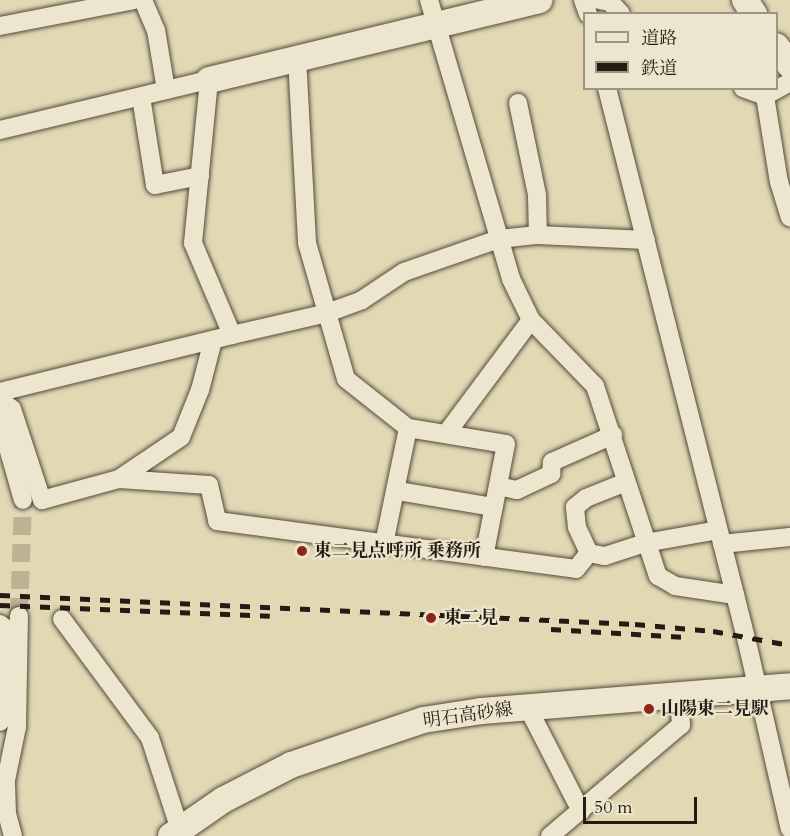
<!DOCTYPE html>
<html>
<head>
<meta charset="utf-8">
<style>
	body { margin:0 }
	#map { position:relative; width:790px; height:836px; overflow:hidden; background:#e2d8b4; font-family:Cardo,"Noto Serif JP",serif }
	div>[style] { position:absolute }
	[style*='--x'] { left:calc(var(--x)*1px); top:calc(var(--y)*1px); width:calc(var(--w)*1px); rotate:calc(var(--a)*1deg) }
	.street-tunnel>* { height:18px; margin-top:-9px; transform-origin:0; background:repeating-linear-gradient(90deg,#bcb294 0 18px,transparent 0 27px) }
	.roads { filter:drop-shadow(0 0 2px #554a3c) drop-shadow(0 0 2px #554a3c) }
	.street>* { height:18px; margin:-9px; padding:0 9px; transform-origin:9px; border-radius:9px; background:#ece6ce }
	.secondary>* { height:26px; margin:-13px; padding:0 13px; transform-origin:13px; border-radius:13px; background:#ece6ce }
	.rail>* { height:4.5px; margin-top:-2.25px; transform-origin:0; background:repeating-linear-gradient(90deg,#261b14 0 10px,transparent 0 20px) }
	.dots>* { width:16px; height:16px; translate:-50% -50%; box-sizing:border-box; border:3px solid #ece6ce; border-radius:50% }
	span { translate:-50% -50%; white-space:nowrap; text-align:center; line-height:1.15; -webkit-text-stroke:4.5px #ece6ce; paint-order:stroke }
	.poi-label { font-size:18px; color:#261b14; font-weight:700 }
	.left { translate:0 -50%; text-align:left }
	.street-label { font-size:18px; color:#261b14 }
	.legend { position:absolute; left:583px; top:12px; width:195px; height:78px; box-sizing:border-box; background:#ece6ce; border:2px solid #9d9584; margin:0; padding:8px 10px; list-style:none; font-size:18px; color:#261b14 }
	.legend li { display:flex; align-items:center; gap:12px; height:30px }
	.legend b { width:30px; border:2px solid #9d9584 }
	.scale { position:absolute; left:583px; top:797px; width:114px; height:27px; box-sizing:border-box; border:3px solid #261b14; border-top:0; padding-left:8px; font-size:18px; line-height:21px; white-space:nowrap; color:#261b14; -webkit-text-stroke:4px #ece6ce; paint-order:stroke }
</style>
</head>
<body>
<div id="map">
	<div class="street-tunnel">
		<div style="--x:19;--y:616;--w:116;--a:-88"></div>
	</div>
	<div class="roads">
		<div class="street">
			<div style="--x:143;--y:0;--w:33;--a:67"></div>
			<div style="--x:156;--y:30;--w:61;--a:80.5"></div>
			<div style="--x:429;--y:0;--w:291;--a:73.6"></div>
			<div style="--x:511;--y:279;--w:46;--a:64"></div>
			<div style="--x:531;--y:320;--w:92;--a:45.9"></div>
			<div style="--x:595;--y:386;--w:200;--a:71.7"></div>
			<div style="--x:658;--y:576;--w:20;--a:30"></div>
			<div style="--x:675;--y:586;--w:61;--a:8.5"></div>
			<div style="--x:583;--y:0;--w:15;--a:70"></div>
			<div style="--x:599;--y:0;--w:11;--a:10"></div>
			<div style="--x:610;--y:2;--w:16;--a:47"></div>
			<div style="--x:0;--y:26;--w:136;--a:-11"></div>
			<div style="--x:297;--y:57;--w:186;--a:86.9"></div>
			<div style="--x:307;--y:243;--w:141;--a:74"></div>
			<div style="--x:346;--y:379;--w:79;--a:38.3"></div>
			<div style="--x:408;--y:428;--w:118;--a:101.7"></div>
			<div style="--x:607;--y:88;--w:571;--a:75.82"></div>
			<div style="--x:747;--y:642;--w:192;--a:77.1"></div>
			<div style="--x:743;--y:88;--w:23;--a:20"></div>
			<div style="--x:765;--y:96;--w:29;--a:-29"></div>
			<div style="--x:765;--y:96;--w:87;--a:80.8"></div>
			<div style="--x:779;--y:182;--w:37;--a:73"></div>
			<div style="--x:141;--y:97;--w:89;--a:81"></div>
			<div style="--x:155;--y:185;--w:46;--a:-11.3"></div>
			<div style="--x:518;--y:103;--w:94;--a:78.3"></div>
			<div style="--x:537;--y:195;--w:40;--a:88.6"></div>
			<div style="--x:0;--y:130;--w:215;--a:-13.5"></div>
			<div style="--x:209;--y:80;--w:164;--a:95.6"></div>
			<div style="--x:193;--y:243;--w:100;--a:67"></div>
			<div style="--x:232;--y:335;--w:239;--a:166.2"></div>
			<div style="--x:232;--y:335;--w:98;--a:-13"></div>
			<div style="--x:327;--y:313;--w:37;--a:-20"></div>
			<div style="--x:362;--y:300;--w:50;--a:-33.7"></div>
			<div style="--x:404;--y:272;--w:101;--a:-19.2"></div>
			<div style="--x:499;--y:239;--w:39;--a:-6"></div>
			<div style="--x:538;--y:235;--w:108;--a:2.7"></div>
			<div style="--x:0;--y:400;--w:15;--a:37"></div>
			<div style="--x:12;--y:409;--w:96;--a:71.8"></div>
			<div style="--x:42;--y:500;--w:80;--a:-15.3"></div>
			<div style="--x:119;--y:479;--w:90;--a:3.8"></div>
			<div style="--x:209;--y:485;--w:37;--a:77"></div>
			<div style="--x:217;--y:521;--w:362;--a:7.6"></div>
			<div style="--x:576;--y:569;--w:21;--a:-51"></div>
			<div style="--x:0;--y:420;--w:83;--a:74"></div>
			<div style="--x:408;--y:428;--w:99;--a:9.3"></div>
			<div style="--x:506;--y:444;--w:115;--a:101"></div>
			<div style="--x:446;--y:434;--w:142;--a:-53.3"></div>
			<div style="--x:119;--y:479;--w:75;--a:-34.1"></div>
			<div style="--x:181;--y:437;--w:51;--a:-68"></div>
			<div style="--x:200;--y:390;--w:52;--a:-75.4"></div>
			<div style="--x:498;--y:486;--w:19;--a:12"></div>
			<div style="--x:517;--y:490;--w:38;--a:-25"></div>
			<div style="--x:551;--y:474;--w:12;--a:-85"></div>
			<div style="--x:552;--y:462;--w:67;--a:-23.9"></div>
			<div style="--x:398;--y:491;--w:97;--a:9.5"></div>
			<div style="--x:722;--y:544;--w:68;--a:-5.9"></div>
			<div style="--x:589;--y:553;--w:16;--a:11"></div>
			<div style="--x:605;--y:556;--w:42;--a:-18"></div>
			<div style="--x:645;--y:543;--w:74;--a:-10.1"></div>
			<div style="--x:589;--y:553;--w:29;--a:-115"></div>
			<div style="--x:577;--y:527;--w:20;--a:-96"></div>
			<div style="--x:575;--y:507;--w:14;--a:-39"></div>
			<div style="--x:586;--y:498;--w:43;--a:-21.8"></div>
			<div style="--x:62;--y:619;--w:148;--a:53.5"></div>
			<div style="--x:150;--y:738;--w:97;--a:71.9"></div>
			<div style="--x:0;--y:624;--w:6;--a:39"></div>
			<div style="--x:5;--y:628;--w:94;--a:93"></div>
			<div style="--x:528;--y:708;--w:116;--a:62.8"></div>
			<div style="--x:13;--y:836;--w:24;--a:-105"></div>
			<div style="--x:7;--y:813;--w:33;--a:-92"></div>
			<div style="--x:6;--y:780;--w:54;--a:-78.3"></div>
			<div style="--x:17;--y:727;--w:111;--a:-89"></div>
			<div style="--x:550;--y:836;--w:172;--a:-40.3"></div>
			<div style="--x:681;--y:725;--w:32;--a:-94"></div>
		</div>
		<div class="secondary">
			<div style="--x:745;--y:0;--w:17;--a:57"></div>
			<div style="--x:776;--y:46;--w:24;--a:54"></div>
			<div style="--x:209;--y:80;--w:340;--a:-13.6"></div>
			<div style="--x:171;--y:836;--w:63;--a:-34.7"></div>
			<div style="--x:223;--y:800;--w:76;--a:-27.2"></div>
			<div style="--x:291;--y:765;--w:139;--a:-18.8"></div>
			<div style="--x:423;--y:720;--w:60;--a:-8.7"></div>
			<div style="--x:482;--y:711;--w:309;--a:-4.6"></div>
		</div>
	</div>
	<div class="rail">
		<div style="--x:0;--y:595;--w:636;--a:2.61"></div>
		<div style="--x:635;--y:624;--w:78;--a:5.1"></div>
		<div style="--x:713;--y:631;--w:78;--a:10.3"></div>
		<div style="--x:0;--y:605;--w:270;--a:2.3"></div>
		<div style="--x:551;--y:629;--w:135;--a:3.4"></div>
	</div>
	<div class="dots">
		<div style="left:302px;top:551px;background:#8f2418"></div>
		<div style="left:431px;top:618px;background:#8f2418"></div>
		<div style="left:649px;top:709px;background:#8f2418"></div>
	</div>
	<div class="poi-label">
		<span class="left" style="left:314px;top:551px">東二見点呼所 乗務所</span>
		<span class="left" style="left:444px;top:618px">東二見</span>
		<span class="left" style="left:661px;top:709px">山陽東二見駅</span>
	</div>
	<div class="street-label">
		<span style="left:468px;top:716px;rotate:-8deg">明石高砂線</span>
	</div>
	<ul class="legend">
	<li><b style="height:8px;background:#ece6ce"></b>道路</li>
	<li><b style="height:8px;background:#261b14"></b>鉄道</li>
	</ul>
	<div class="scale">50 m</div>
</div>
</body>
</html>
